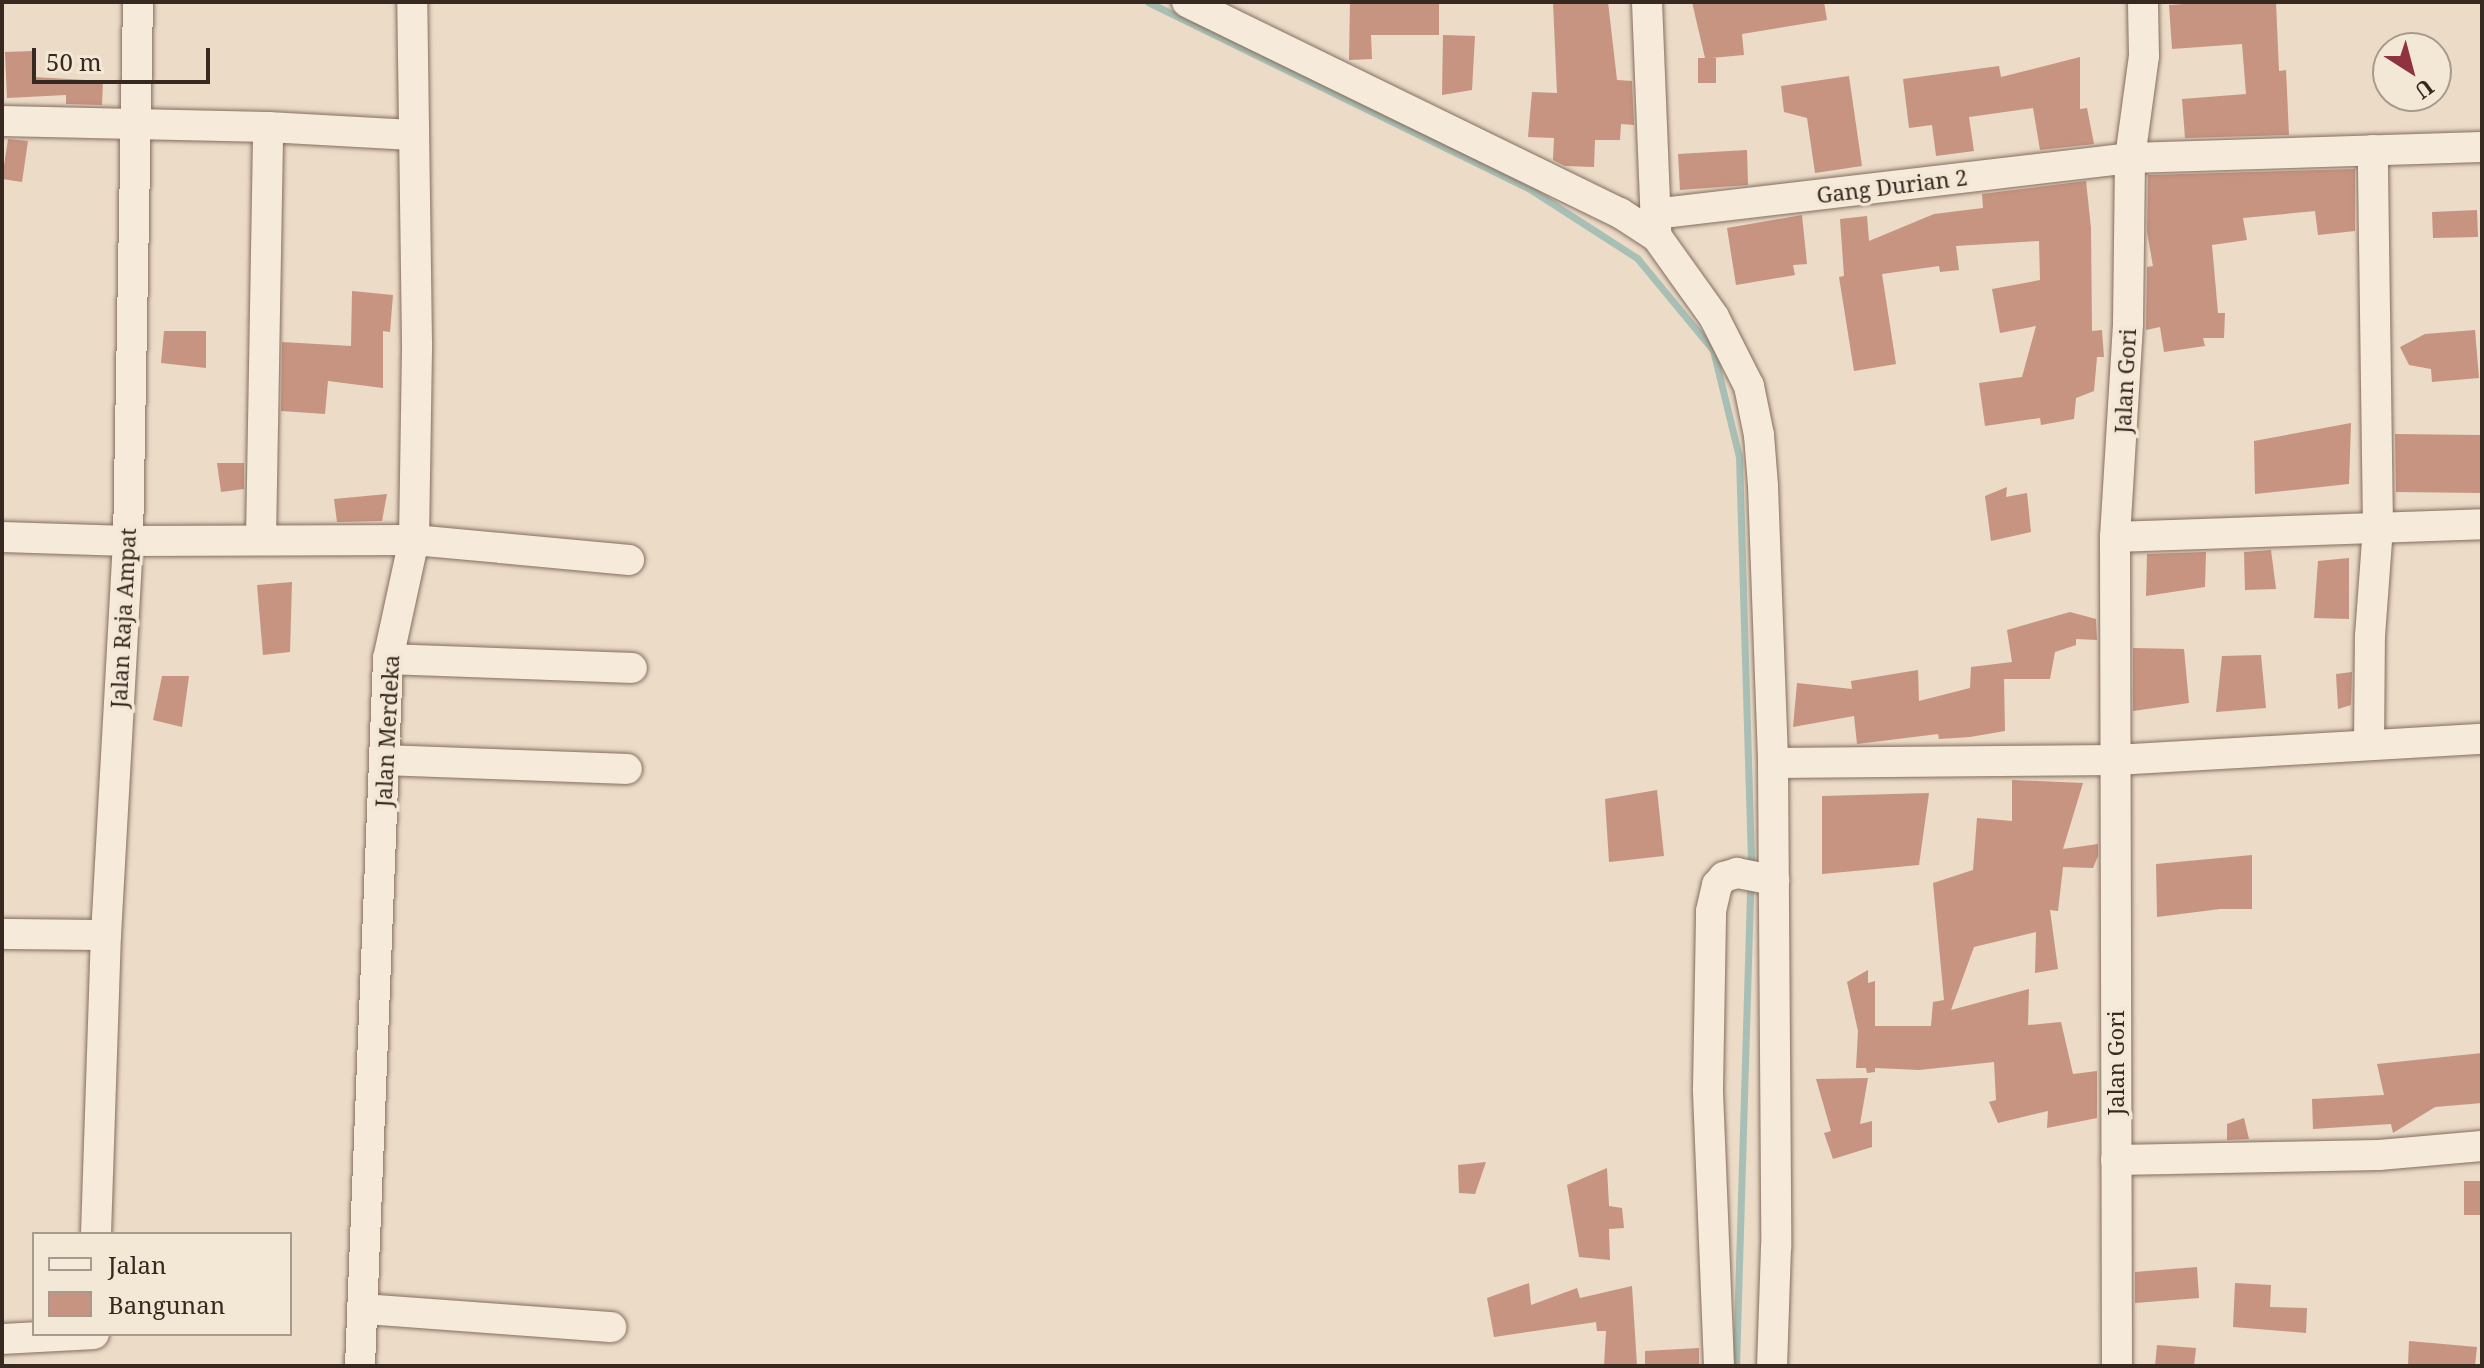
<!DOCTYPE html>
<html>
<head>
<meta charset="utf-8">
<style>
	body { margin:0 }
	#map { position:relative; width:2484px; height:1368px; overflow:hidden; background:#ebdbc7; font-family:"Noto Serif",serif }
	div>[style] { position:absolute }
	[style*='--x'] { left:calc(var(--x)*1px); top:calc(var(--y)*1px); width:calc(var(--w)*1px); rotate:calc(var(--a)*1deg) }
	.stream>* { height:7px; margin:-3.5px; padding:0 3.5px; transform-origin:3.5px; border-radius:3.5px; background:#a8bfb5 }
	.building>* { inset:0; background:#c69480 }
	.roads { filter:drop-shadow(0 0 2px #856e5e) drop-shadow(0 0 2px #856e5e) }
	.minor>* { height:30px; margin:-15px; padding:0 15px; transform-origin:15px; border-radius:15px; background:#f6eada }
	span { translate:-50% -50%; white-space:nowrap; text-align:center; line-height:1.15; -webkit-text-stroke:7px #f3e7d6; paint-order:stroke }
	.street-label { font-size:22px; color:#372820 }
	.frame { position:absolute; inset:0; border:4px solid #372820; pointer-events:none }
	.legend { position:absolute; left:32px; top:1232px; width:260px; height:104px; box-sizing:border-box; background:#f3e7d6; border:2px solid #a89b8d; margin:0; padding:10px 14px; list-style:none; font-size:24px; color:#372820 }
	.legend li { display:flex; align-items:center; gap:16px; height:40px }
	.legend b { width:40px; border:2px solid #a89b8d }
	.north { position:absolute; left:2372px; top:32px; width:80px; height:80px; box-sizing:border-box; background:#f3e7d6; border:2px solid #a89b8d; border-radius:50%; rotate:144deg; font-size:22px; font-weight:700; line-height:32px; text-align:center; color:#372820 }
	.north::after { content:''; display:block; margin:auto; width:28px; height:36px; background:#8f3340; clip-path:polygon(50% 0,100% 100%,50% 72%,0 100%) }
	.scale { position:absolute; left:32px; top:48px; width:178px; height:36px; box-sizing:border-box; border:4px solid #372820; border-top:0; padding-left:10px; font-size:24px; line-height:28px; white-space:nowrap; color:#372820; -webkit-text-stroke:6px #f3e7d6; paint-order:stroke }
</style>
</head>
<body>
<div id="map">
	<div class="stream">
		<div style="--x:1148;--y:2;--w:429;--a:26.1"></div>
		<div style="--x:1533;--y:191;--w:124;--a:32.8"></div>
		<div style="--x:1637;--y:258;--w:119;--a:50.4"></div>
		<div style="--x:1713;--y:350;--w:110;--a:76.3"></div>
		<div style="--x:1739;--y:457;--w:411;--a:88.3"></div>
		<div style="--x:1736;--y:1366;--w:481;--a:-88.3"></div>
	</div>
	<div class="building">
		<div style="clip-path:polygon(1350px 2px,1439px 2px,1439px 35px,1371px 35px,1372px 59px,1349px 60px)"></div>
		<div style="clip-path:polygon(1553px 2px,1608px 2px,1617px 80px,1632px 81px,1634px 125px,1621px 124px,1620px 140px,1595px 140px,1594px 167px,1565px 166px,1553px 160px,1554px 138px,1528px 137px,1532px 92px,1557px 93px)"></div>
		<div style="clip-path:polygon(1692px 2px,1824px 2px,1827px 20px,1742px 34px,1744px 55px,1711px 58px,1716px 58px,1716px 83px,1698px 83px,1698px 58px,1705px 58px)"></div>
		<div style="clip-path:polygon(2215px 2px,2276px 2px,2279px 71px,2286px 70px,2289px 135px,2185px 138px,2182px 99px,2246px 94px,2242px 44px,2172px 49px,2169px 5px)"></div>
		<div style="clip-path:polygon(1443px 35px,1475px 36px,1472px 90px,1442px 95px)"></div>
		<div style="clip-path:polygon(33px 51px,34px 77px,103px 81px,102px 105px,66px 104px,66px 95px,7px 98px,5px 52px)"></div>
		<div style="clip-path:polygon(2080px 57px,2080px 109px,2087px 108px,2094px 144px,2040px 150px,2033px 108px,1969px 117px,1974px 151px,1936px 156px,1932px 125px,1909px 128px,1903px 79px,1999px 66px,2001px 77px)"></div>
		<div style="clip-path:polygon(1849px 76px,1862px 166px,1815px 173px,1807px 118px,1784px 112px,1781px 86px)"></div>
		<div style="clip-path:polygon(8px 139px,28px 141px,22px 182px,2px 179px)"></div>
		<div style="clip-path:polygon(1747px 150px,1748px 185px,1680px 190px,1678px 154px)"></div>
		<div style="clip-path:polygon(2355px 169px,2355px 231px,2318px 235px,2315px 211px,2243px 218px,2247px 240px,2212px 245px,2218px 313px,2225px 313px,2224px 338px,2203px 338px,2205px 346px,2164px 352px,2160px 327px,2146px 330px,2147px 267px,2153px 266px,2147px 232px,2148px 175px)"></div>
		<div style="clip-path:polygon(2086px 181px,2091px 228px,2092px 331px,2102px 330px,2104px 357px,2097px 357px,2094px 391px,2076px 398px,2074px 419px,2041px 425px,2040px 418px,1985px 426px,1979px 383px,2022px 377px,2036px 326px,2000px 333px,1992px 289px,2040px 280px,2039px 241px,1956px 246px,1959px 270px,1940px 272px,1939px 266px,1882px 274px,1896px 364px,1854px 371px,1839px 277px,1844px 276px,1840px 219px,1867px 216px,1869px 241px,1934px 214px,1983px 208px,1982px 194px)"></div>
		<div style="clip-path:polygon(2477px 210px,2478px 237px,2433px 238px,2432px 212px)"></div>
		<div style="clip-path:polygon(1802px 215px,1807px 264px,1793px 265px,1795px 275px,1736px 285px,1727px 228px)"></div>
		<div style="clip-path:polygon(352px 291px,393px 295px,390px 332px,383px 331px,383px 388px,328px 381px,325px 414px,281px 411px,282px 342px,351px 346px)"></div>
		<div style="clip-path:polygon(2475px 330px,2479px 378px,2432px 382px,2431px 369px,2409px 365px,2400px 347px,2425px 334px)"></div>
		<div style="clip-path:polygon(164px 331px,206px 331px,206px 368px,161px 363px)"></div>
		<div style="clip-path:polygon(2351px 423px,2349px 484px,2255px 494px,2254px 441px)"></div>
		<div style="clip-path:polygon(2395px 434px,2482px 435px,2482px 493px,2396px 492px)"></div>
		<div style="clip-path:polygon(217px 463px,244px 463px,244px 489px,221px 492px)"></div>
		<div style="clip-path:polygon(2007px 487px,2006px 497px,2027px 493px,2031px 532px,1991px 541px,1985px 496px)"></div>
		<div style="clip-path:polygon(387px 494px,382px 521px,337px 522px,334px 499px)"></div>
		<div style="clip-path:polygon(2271px 550px,2276px 589px,2245px 590px,2244px 552px)"></div>
		<div style="clip-path:polygon(2206px 552px,2205px 587px,2146px 596px,2147px 554px)"></div>
		<div style="clip-path:polygon(2349px 558px,2349px 619px,2314px 618px,2318px 561px)"></div>
		<div style="clip-path:polygon(292px 582px,290px 652px,263px 655px,257px 585px)"></div>
		<div style="clip-path:polygon(2070px 612px,2096px 619px,2097px 640px,2076px 639px,2076px 645px,2055px 652px,2050px 679px,2004px 679px,2005px 731px,1970px 737px,1939px 739px,1938px 734px,1857px 744px,1854px 716px,1793px 727px,1797px 683px,1852px 689px,1851px 681px,1918px 670px,1919px 701px,1970px 688px,1971px 667px,2012px 662px,2007px 630px)"></div>
		<div style="clip-path:polygon(2133px 648px,2184px 649px,2189px 703px,2133px 711px)"></div>
		<div style="clip-path:polygon(2261px 655px,2266px 708px,2216px 712px,2222px 656px)"></div>
		<div style="clip-path:polygon(2352px 672px,2351px 705px,2338px 709px,2336px 674px)"></div>
		<div style="clip-path:polygon(162px 676px,189px 676px,182px 727px,153px 720px)"></div>
		<div style="clip-path:polygon(2012px 780px,2083px 783px,2063px 849px,2098px 844px,2098px 856px,2093px 868px,2063px 867px,2058px 911px,2050px 910px,2058px 969px,2035px 973px,2036px 932px,1974px 947px,1951px 1010px,2029px 989px,2028px 1025px,2061px 1022px,2073px 1074px,2097px 1071px,2097px 1118px,2047px 1128px,2048px 1111px,1998px 1123px,1989px 1102px,1996px 1100px,1994px 1062px,1919px 1070px,1875px 1068px,1875px 1072px,1867px 1073px,1866px 1068px,1856px 1068px,1858px 1031px,1847px 982px,1868px 970px,1868px 983px,1875px 981px,1875px 1026px,1931px 1026px,1933px 1002px,1944px 1000px,1933px 883px,1973px 870px,1977px 818px,2012px 821px)"></div>
		<div style="clip-path:polygon(1657px 790px,1664px 856px,1609px 862px,1605px 799px)"></div>
		<div style="clip-path:polygon(1929px 793px,1919px 865px,1822px 874px,1822px 796px)"></div>
		<div style="clip-path:polygon(2252px 855px,2252px 909px,2220px 909px,2157px 917px,2156px 864px)"></div>
		<div style="clip-path:polygon(2482px 1053px,2482px 1103px,2435px 1107px,2393px 1133px,2391px 1124px,2313px 1129px,2312px 1099px,2384px 1095px,2377px 1064px)"></div>
		<div style="clip-path:polygon(1868px 1078px,1860px 1124px,1872px 1121px,1872px 1147px,1833px 1159px,1824px 1133px,1831px 1131px,1816px 1079px)"></div>
		<div style="clip-path:polygon(2244px 1118px,2249px 1139px,2227px 1140px,2227px 1124px)"></div>
		<div style="clip-path:polygon(1486px 1162px,1475px 1194px,1459px 1193px,1458px 1165px)"></div>
		<div style="clip-path:polygon(1607px 1168px,1609px 1206px,1622px 1208px,1624px 1228px,1609px 1229px,1610px 1260px,1579px 1257px,1567px 1185px)"></div>
		<div style="clip-path:polygon(2464px 1181px,2482px 1181px,2482px 1215px,2464px 1215px)"></div>
		<div style="clip-path:polygon(2197px 1267px,2199px 1298px,2135px 1303px,2135px 1272px)"></div>
		<div style="clip-path:polygon(1529px 1283px,1531px 1305px,1577px 1288px,1580px 1298px,1632px 1286px,1637px 1366px,1604px 1366px,1606px 1331px,1597px 1331px,1596px 1322px,1494px 1337px,1487px 1298px)"></div>
		<div style="clip-path:polygon(2235px 1283px,2271px 1285px,2270px 1307px,2307px 1308px,2306px 1333px,2233px 1327px)"></div>
		<div style="clip-path:polygon(2409px 1341px,2477px 1347px,2475px 1366px,2408px 1366px)"></div>
		<div style="clip-path:polygon(2157px 1345px,2196px 1348px,2194px 1366px,2155px 1366px)"></div>
		<div style="clip-path:polygon(1699px 1348px,1699px 1366px,1645px 1366px,1645px 1351px)"></div>
	</div>
	<div class="roads">
		<div class="minor">
			<div style="--x:1187;--y:2;--w:482;--a:26"></div>
			<div style="--x:1620;--y:213;--w:44;--a:33"></div>
			<div style="--x:1657;--y:237;--w:98;--a:54.5"></div>
			<div style="--x:1714;--y:317;--w:77;--a:63.1"></div>
			<div style="--x:1749;--y:386;--w:50;--a:78.5"></div>
			<div style="--x:1759;--y:435;--w:51;--a:85.5"></div>
			<div style="--x:1763;--y:486;--w:277;--a:87.9"></div>
			<div style="--x:1773;--y:763;--w:484;--a:89.6"></div>
			<div style="--x:1776;--y:1247;--w:119;--a:91.9"></div>
			<div style="--x:1647;--y:2;--w:229;--a:87.7"></div>
			<div style="--x:2;--y:121;--w:266;--a:1.3"></div>
			<div style="--x:268;--y:127;--w:144;--a:3.2"></div>
			<div style="--x:1654;--y:214;--w:479;--a:-6.7"></div>
			<div style="--x:2130;--y:158;--w:352;--a:-1.8"></div>
			<div style="--x:2;--y:537;--w:126;--a:1.8"></div>
			<div style="--x:128;--y:541;--w:286;--a:-0.2"></div>
			<div style="--x:414;--y:540;--w:216;--a:5.3"></div>
			<div style="--x:2115;--y:537;--w:367;--a:-2"></div>
			<div style="--x:261;--y:539;--w:412;--a:-89"></div>
			<div style="--x:388;--y:659;--w:244;--a:2.1"></div>
			<div style="--x:2369;--y:745;--w:109;--a:-89.5"></div>
			<div style="--x:2370;--y:636;--w:109;--a:-85.8"></div>
			<div style="--x:2378;--y:527;--w:377;--a:-90.8"></div>
			<div style="--x:384;--y:760;--w:243;--a:2.1"></div>
			<div style="--x:1773;--y:763;--w:342;--a:-0.5"></div>
			<div style="--x:2115;--y:760;--w:368;--a:-3.3"></div>
			<div style="--x:2;--y:934;--w:104;--a:0.6"></div>
			<div style="--x:2116;--y:1160;--w:263;--a:-1.1"></div>
			<div style="--x:2379;--y:1155;--w:103;--a:-5"></div>
			<div style="--x:96;--y:1234;--w:299;--a:-88.1"></div>
			<div style="--x:106;--y:935;--w:395;--a:-86.8"></div>
			<div style="--x:128;--y:541;--w:539;--a:-88.94"></div>
			<div style="--x:364;--y:1309;--w:248;--a:4.2"></div>
			<div style="--x:2;--y:1339;--w:92;--a:-3.1"></div>
			<div style="--x:360;--y:1366;--w:708;--a:-87.73"></div>
			<div style="--x:388;--y:659;--w:122;--a:-77.7"></div>
			<div style="--x:414;--y:540;--w:198;--a:-89.1"></div>
			<div style="--x:417;--y:342;--w:340;--a:-90.8"></div>
			<div style="--x:1719;--y:1366;--w:277;--a:-92.3"></div>
			<div style="--x:1708;--y:1089;--w:178;--a:-89"></div>
			<div style="--x:1711;--y:911;--w:27;--a:-77"></div>
			<div style="--x:1717;--y:885;--w:11;--a:-49"></div>
			<div style="--x:1724;--y:877;--w:14;--a:-17"></div>
			<div style="--x:1737;--y:873;--w:38;--a:11"></div>
			<div style="--x:2117;--y:1366;--w:829;--a:-90.14"></div>
			<div style="--x:2115;--y:537;--w:214;--a:-86.5"></div>
			<div style="--x:2128;--y:323;--w:165;--a:-89.3"></div>
			<div style="--x:2130;--y:158;--w:103;--a:-82.2"></div>
			<div style="--x:2144;--y:56;--w:54;--a:-91.1"></div>
		</div>
	</div>
	<div class="street-label">
		<span style="left:1892px;top:186px;rotate:-7deg">Gang Durian 2</span>
		<span style="left:2125px;top:381px;rotate:-87deg">Jalan Gori</span>
		<span style="left:123px;top:618px;rotate:-87deg">Jalan Raja Ampat</span>
		<span style="left:387px;top:731px;rotate:-87deg">Jalan Merdeka</span>
		<span style="left:2116px;top:1063px;rotate:-90deg">Jalan Gori</span>
	</div>
	<div class="frame"></div>
	<ul class="legend">
	<li><b style="height:10px;background:#f6eada"></b>Jalan</li>
	<li><b style="height:22px;background:#c69480"></b>Bangunan</li>
	</ul>
	<div class="north">U</div>
	<div class="scale">50 m</div>
</div>
</body>
</html>
